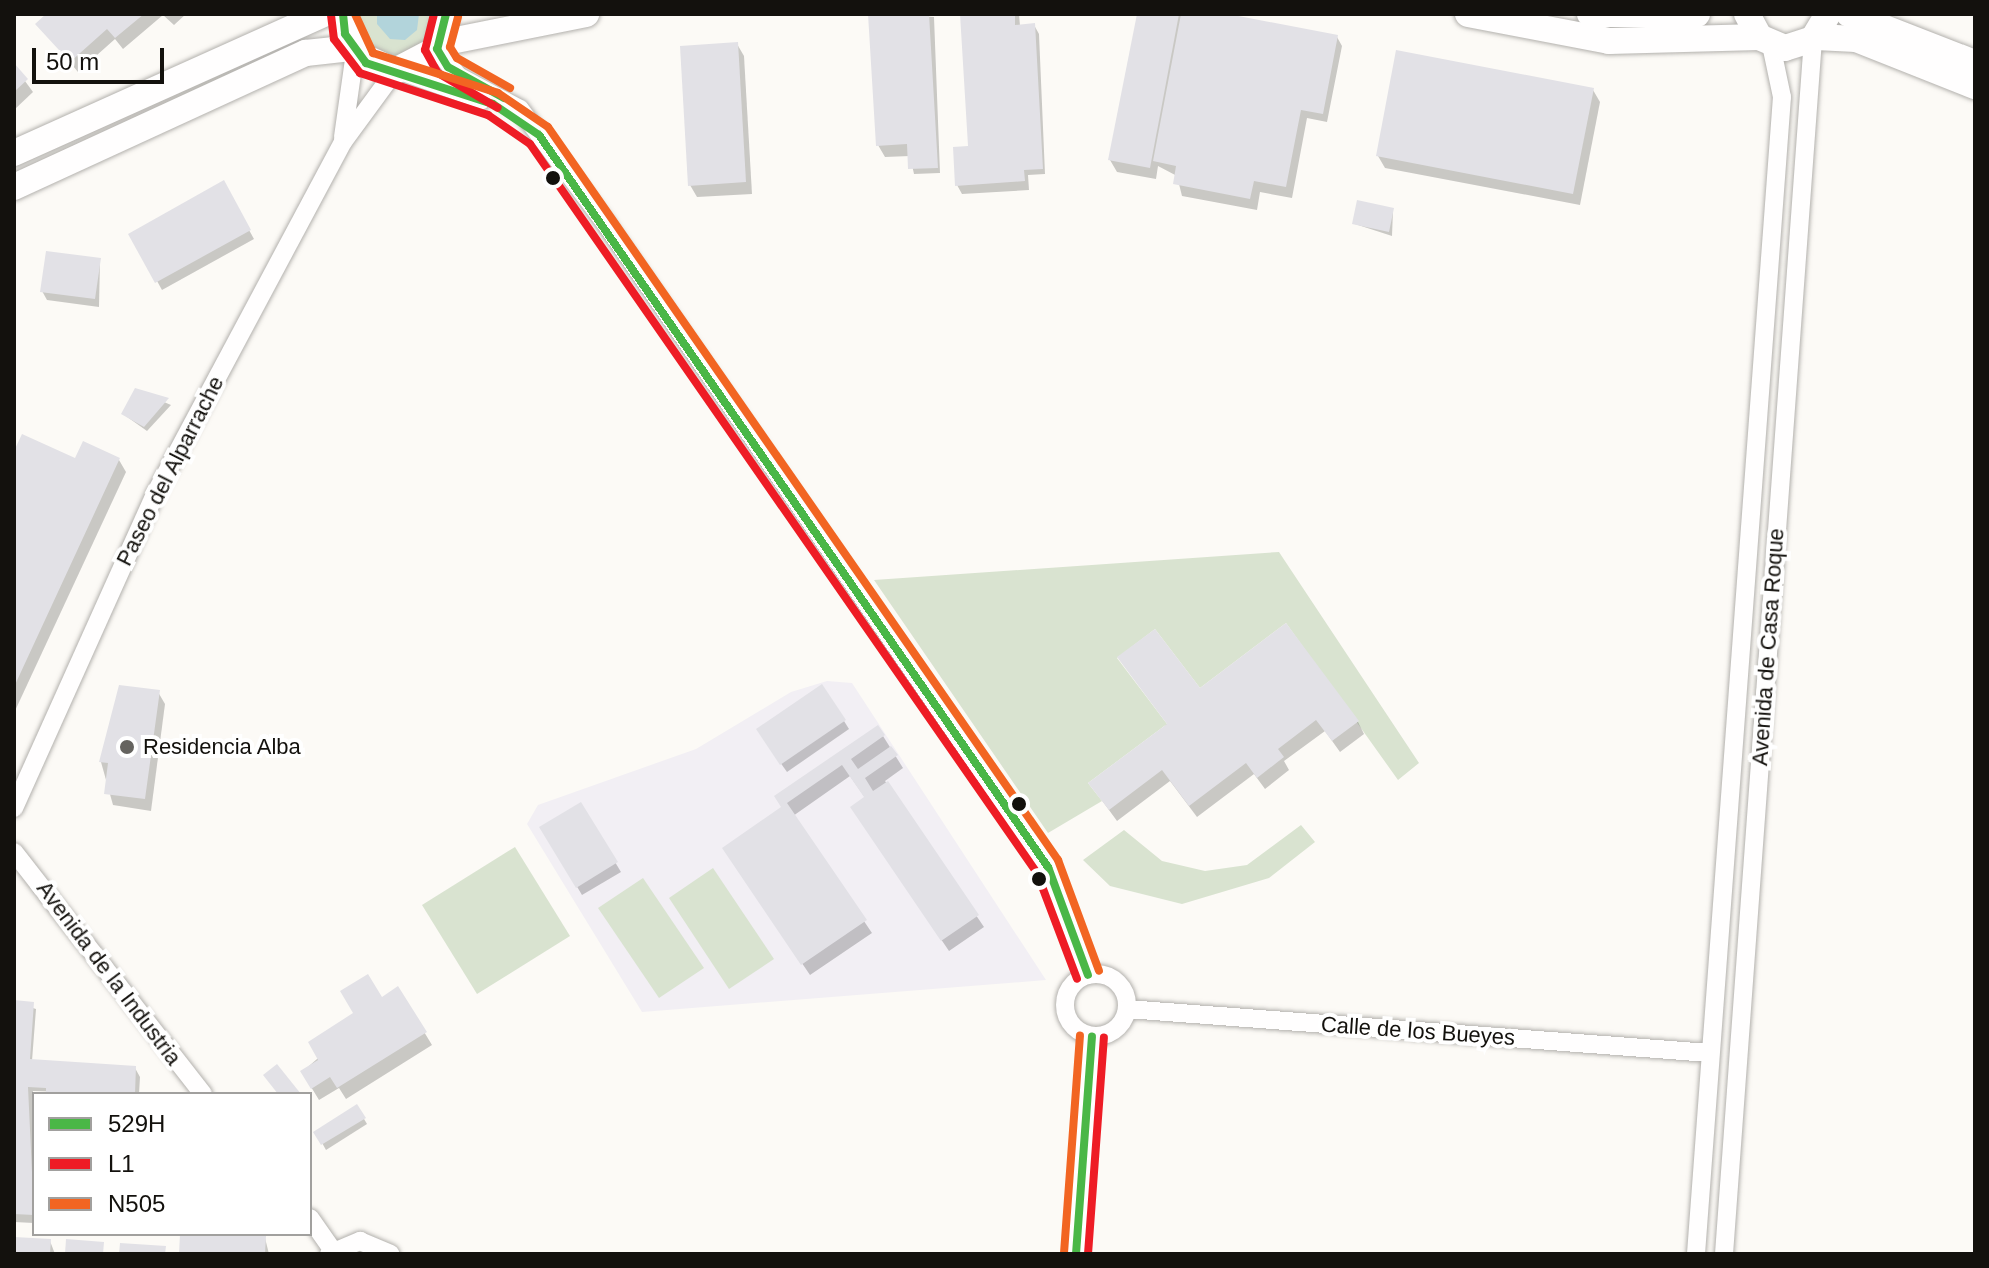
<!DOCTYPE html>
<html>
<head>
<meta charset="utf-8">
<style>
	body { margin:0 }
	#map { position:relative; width:1989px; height:1268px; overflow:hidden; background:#fcfaf6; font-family:Helvetica,sans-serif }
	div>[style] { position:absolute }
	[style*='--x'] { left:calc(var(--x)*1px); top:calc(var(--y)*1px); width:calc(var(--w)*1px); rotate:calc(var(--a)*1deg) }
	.education>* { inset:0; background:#f2eff4 }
	.green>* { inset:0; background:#d9e3d0 }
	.water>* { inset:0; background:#b2d4db }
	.shadow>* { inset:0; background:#0003 }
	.building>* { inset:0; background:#e2e1e6 }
	.roads { filter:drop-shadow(0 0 2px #b3b1ad) drop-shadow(0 0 2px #b3b1ad) }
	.street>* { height:18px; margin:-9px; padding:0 9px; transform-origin:9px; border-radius:9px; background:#fffefe }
	.street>.ring { margin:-9px; padding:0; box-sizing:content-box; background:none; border:18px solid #fffefe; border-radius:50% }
	.secondary>* { height:26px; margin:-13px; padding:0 13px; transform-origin:13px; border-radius:13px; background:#fffefe }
	.bus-1>* { height:8px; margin:-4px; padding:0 4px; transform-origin:4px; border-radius:4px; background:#4ab747 }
	.bus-2>* { height:8px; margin:-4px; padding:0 4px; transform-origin:4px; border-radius:4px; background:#ee1c25 }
	.bus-3>* { height:8px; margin:-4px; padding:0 4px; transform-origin:4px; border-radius:4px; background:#f26522 }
	.dots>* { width:22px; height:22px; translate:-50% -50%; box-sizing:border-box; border:4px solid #fff; border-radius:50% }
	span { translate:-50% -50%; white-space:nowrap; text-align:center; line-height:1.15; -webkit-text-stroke:8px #fff; paint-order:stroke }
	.street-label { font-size:22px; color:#13110d }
	.poi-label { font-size:22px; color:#13110d }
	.left { translate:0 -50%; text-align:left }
	.frame { position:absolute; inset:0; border:16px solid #13110d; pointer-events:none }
	.legend { position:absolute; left:32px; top:1092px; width:280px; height:144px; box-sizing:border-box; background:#fff; border:2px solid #a1a09e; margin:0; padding:10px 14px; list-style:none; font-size:24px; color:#13110d }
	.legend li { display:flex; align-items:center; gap:16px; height:40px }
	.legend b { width:40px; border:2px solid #a1a09e }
	.scale { position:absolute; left:32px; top:48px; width:132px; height:36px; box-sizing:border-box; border:4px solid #13110d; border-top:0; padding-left:10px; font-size:24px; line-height:28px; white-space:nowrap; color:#13110d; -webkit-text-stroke:6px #fff; paint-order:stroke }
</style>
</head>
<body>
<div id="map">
	<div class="education">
		<div style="clip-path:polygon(827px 681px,852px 683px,1046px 980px,642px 1012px,527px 824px,538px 805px,696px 749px,791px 692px)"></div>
	</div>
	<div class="green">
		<div style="clip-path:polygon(357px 14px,436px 14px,431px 39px,398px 59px,363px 41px)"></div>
		<div style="clip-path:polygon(1279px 552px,1419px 763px,1398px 780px,1286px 623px,1200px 688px,1155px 629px,1117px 658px,1167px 724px,1088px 783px,1102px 801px,1048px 833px,874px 580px)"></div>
		<div style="clip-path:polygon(1301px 825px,1315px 842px,1269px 878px,1182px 904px,1110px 886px,1083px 860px,1124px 830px,1162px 861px,1205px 871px,1247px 865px)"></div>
		<div style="clip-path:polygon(515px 847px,570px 936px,477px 994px,422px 905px)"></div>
		<div style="clip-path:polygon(713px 868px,774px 959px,729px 989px,669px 898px)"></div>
		<div style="clip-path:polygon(643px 878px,704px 968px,659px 998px,598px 908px)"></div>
	</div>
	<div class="water">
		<div style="clip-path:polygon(419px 14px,417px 30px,405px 40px,390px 39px,377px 24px,377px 14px)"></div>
	</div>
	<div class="shadow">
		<div style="clip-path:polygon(49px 14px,186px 14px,174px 25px,163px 15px,123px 49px,115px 39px,78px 72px,38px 24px)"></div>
		<div style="clip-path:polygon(870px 14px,934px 17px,940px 173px,914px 174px,910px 156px,885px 157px,878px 145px)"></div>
		<div style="clip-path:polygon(962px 14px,1019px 14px,1020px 26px,1034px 25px,1039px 34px,1045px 174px,1028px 175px,1029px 190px,962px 194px,957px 185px,970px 148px)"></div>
		<div style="clip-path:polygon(1139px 14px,1218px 14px,1337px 37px,1342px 46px,1327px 122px,1307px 118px,1292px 198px,1260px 192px,1257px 210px,1182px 196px,1177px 176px,1158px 166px,1156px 179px,1117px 172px,1110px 160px)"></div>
		<div style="clip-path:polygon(737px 44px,744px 56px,752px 194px,697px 197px,690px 185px)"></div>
		<div style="clip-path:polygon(14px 66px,33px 92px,14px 110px)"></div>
		<div style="clip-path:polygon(1593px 90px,1600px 102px,1580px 205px,1385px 168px,1378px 156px)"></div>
		<div style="clip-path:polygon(223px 183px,254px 239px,162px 290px,131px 234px)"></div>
		<div style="clip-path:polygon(1393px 210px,1392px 236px,1355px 224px)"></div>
		<div style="clip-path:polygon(100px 260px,99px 307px,47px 300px,42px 291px)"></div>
		<div style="clip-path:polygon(136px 390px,171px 405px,147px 431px,123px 414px)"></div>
		<div style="clip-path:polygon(14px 456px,119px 460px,126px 472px,14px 713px)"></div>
		<div style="clip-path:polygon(1199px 691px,1358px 722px,1364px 734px,1340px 752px,1325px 731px,1284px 761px,1289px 770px,1265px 789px,1254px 774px,1197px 817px,1170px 781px,1117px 821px,1098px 795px)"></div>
		<div style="clip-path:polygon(158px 692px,165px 704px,151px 811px,113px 805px,101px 762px)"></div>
		<div style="clip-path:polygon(844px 721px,849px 729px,787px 772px,763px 738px)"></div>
		<div style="clip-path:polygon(883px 736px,903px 768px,885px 781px,984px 927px,949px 951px,860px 820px,866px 799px,850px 776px,793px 816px,872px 933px,810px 975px,732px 860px,783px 808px,777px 797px)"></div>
		<div style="clip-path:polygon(580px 804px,621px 872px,582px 895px,542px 828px)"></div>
		<div style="clip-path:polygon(398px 989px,432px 1045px,346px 1099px,339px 1088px,319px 1100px,302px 1072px)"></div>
		<div style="clip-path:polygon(14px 1002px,36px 1009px,32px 1061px,135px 1068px,140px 1077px,139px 1094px,33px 1091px,34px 1223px,14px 1222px)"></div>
		<div style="clip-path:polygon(357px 1107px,367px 1124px,326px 1150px,316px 1132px)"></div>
		<div style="clip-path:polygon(182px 1234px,265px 1238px,269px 1254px,181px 1254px)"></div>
		<div style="clip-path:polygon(14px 1239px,50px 1241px,55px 1254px,14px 1254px)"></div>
	</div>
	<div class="building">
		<div style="clip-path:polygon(46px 14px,144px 14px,115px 38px,107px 29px,70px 62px,35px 24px)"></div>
		<div style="clip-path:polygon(868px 14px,929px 14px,938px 168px,908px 169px,907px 144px,876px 146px)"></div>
		<div style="clip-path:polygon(960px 14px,1015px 14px,1015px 25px,1035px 23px,1043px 169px,1024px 170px,1025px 181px,955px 186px,953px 147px,968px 146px)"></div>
		<div style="clip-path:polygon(1137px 14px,1179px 14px,1150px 168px,1108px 160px)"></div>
		<div style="clip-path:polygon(1181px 14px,1228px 14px,1338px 35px,1323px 114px,1301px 110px,1286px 187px,1254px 181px,1250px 199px,1173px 184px,1176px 166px,1153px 161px)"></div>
		<div style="clip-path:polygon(738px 42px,746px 182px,688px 186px,680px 46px)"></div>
		<div style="clip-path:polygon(1396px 50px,1594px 88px,1573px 194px,1376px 156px)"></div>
		<div style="clip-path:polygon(14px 63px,28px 79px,14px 92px)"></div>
		<div style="clip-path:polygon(224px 180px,251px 230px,155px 283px,128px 234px)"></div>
		<div style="clip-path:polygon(1357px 200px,1394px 208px,1389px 232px,1352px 224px)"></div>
		<div style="clip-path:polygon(46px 251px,101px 258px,95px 299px,40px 292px)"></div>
		<div style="clip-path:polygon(135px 388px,169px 398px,144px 427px,121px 414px)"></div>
		<div style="clip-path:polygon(22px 434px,75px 458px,83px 441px,120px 458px,14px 687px,14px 451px)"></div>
		<div style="clip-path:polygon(1286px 623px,1359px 721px,1332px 741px,1316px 720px,1278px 749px,1284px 757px,1257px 778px,1246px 763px,1189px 806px,1162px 770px,1109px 810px,1088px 783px,1167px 724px,1117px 657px,1155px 629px,1200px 688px)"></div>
		<div style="clip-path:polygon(822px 684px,846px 720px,780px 765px,756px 729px)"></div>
		<div style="clip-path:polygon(119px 685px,160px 690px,145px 799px,104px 794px,108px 763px,99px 762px)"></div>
		<div style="clip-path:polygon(878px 725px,885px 735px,851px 759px,858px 769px,891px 746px,898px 755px,865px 778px,873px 791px,888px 781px,979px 915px,941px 941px,850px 807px,864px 797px,842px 765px,787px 803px,867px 920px,801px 965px,722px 848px,781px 807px,774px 796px)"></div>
		<div style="clip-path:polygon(581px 802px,618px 862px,576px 888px,539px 827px)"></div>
		<div style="clip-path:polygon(368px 974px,382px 997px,398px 986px,427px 1032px,337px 1088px,330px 1077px,311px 1089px,300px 1071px,318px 1060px,308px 1042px,353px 1013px,340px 991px)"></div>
		<div style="clip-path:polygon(14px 1000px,34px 1002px,30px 1059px,136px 1066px,135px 1094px,46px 1094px,46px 1088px,28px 1087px,34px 1215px,14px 1214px)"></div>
		<div style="clip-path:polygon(277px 1064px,301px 1094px,278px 1094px,263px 1075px)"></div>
		<div style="clip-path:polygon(357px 1104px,366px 1118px,321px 1145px,313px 1132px)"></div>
		<div style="clip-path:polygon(180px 1234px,266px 1236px,265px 1254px,179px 1254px)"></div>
		<div style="clip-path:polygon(14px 1237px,51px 1239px,50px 1254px,14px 1254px)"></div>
		<div style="clip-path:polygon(66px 1239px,104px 1242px,103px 1254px,65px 1254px)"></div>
		<div style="clip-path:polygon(120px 1243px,166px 1246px,165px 1254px,119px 1254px)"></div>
	</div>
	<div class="roads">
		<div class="street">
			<div style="--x:437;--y:49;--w:34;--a:52"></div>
			<div style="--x:458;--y:76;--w:70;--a:28"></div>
			<div style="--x:520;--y:109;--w:144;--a:53.2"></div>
			<div style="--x:606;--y:224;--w:780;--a:55.5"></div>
			<div style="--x:1048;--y:867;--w:115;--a:69.7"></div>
			<div style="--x:400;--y:71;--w:87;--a:19.5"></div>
			<div style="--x:343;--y:137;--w:85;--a:-81.9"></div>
			<div style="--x:14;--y:808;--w:344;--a:-65.8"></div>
			<div style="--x:155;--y:494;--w:399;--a:-61.9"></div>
			<div style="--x:343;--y:142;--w:88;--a:-53.8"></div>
			<div style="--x:14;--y:852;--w:307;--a:52"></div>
			<div class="ring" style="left:1065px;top:974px;width:44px;height:44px"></div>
			<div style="--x:1127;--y:1009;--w:584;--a:4.32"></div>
			<div style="--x:310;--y:1218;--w:39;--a:55"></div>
			<div style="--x:329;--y:1254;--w:34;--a:-23"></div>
			<div style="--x:360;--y:1241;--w:33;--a:23"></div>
			<div style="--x:1076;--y:1254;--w:218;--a:-85.8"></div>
			<div style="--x:1696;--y:1254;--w:1160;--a:-85.75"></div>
			<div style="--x:1782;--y:97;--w:53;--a:-101.9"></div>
			<div style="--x:1724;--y:1254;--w:1218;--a:-85.81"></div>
		</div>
		<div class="secondary">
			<div style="--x:343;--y:14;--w:41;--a:72.9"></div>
			<div style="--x:355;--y:53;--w:44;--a:24.2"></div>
			<div style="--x:395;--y:71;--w:47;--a:-27.6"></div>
			<div style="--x:437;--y:49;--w:36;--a:-76"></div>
			<div style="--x:1468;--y:14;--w:144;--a:10.8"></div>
			<div style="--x:1609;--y:41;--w:150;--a:-1.5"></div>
			<div style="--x:1590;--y:14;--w:107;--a:0"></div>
			<div style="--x:1747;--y:14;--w:26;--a:62"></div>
			<div style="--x:1759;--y:37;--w:28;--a:23"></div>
			<div style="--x:1785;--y:48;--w:29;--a:-18"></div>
			<div style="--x:1813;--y:39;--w:29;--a:-59"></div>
			<div style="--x:1849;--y:14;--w:135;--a:21.3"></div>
			<div style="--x:1816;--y:37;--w:40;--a:2.9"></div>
			<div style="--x:1856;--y:39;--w:128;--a:21.6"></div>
			<div style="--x:441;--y:43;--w:148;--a:-11.3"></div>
			<div style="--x:14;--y:153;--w:339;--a:-24.2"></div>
			<div style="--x:14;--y:187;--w:321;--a:-24.7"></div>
			<div style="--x:306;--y:53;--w:45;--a:-6.3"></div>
		</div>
	</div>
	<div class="bus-1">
		<div style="--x:343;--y:14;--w:20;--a:84"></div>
		<div style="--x:345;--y:34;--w:36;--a:54"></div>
		<div style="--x:366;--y:63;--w:133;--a:17.9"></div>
		<div style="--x:493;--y:104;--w:55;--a:34"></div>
		<div style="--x:539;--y:135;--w:892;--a:55.19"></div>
		<div style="--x:1048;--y:867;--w:115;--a:69.7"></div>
		<div style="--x:446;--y:14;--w:36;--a:104"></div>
		<div style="--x:437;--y:49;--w:21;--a:59"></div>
		<div style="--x:448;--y:67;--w:64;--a:29"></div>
		<div style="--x:1076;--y:1254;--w:218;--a:-85.8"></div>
	</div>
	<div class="bus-2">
		<div style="--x:434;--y:14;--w:37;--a:104"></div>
		<div style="--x:425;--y:50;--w:26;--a:61"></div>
		<div style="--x:438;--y:73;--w:69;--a:30.3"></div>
		<div style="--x:331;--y:15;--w:24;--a:83"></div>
		<div style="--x:334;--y:39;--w:43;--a:52.6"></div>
		<div style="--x:360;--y:73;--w:135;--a:18.2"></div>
		<div style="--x:488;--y:115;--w:51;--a:34.6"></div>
		<div style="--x:530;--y:144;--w:888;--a:55.18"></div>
		<div style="--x:1037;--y:873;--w:113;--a:69.3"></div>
		<div style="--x:1088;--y:1254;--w:217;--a:-85.8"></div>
	</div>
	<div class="bus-3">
		<div style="--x:355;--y:14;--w:43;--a:65.2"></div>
		<div style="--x:373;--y:53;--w:131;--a:17.7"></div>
		<div style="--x:498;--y:93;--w:60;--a:34.2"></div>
		<div style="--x:548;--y:127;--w:893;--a:55.17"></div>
		<div style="--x:1058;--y:860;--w:118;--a:69.7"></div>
		<div style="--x:458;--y:17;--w:31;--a:105"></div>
		<div style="--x:450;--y:47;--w:13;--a:58"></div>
		<div style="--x:457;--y:58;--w:61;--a:29.5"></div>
		<div style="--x:1064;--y:1253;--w:218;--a:-85.8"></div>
	</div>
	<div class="dots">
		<div style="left:553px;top:178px;background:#13110d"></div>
		<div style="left:127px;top:747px;background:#65635f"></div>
		<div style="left:1019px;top:804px;background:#13110d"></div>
		<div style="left:1039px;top:879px;background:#13110d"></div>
	</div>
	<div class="street-label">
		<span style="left:170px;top:471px;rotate:-63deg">Paseo del Alparrache</span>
		<span style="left:1768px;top:647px;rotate:-86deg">Avenida de Casa Roque</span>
		<span style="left:109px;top:973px;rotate:53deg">Avenida de la Industria</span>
		<span style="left:1418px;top:1031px;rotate:4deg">Calle de los Bueyes</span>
	</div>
	<div class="poi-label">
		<span class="left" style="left:143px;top:747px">Residencia Alba</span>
	</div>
	<div class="frame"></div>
	<ul class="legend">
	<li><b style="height:10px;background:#4ab747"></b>529H</li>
	<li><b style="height:10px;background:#ee1c25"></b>L1</li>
	<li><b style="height:10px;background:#f26522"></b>N505</li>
	</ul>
	<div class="scale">50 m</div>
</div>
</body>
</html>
